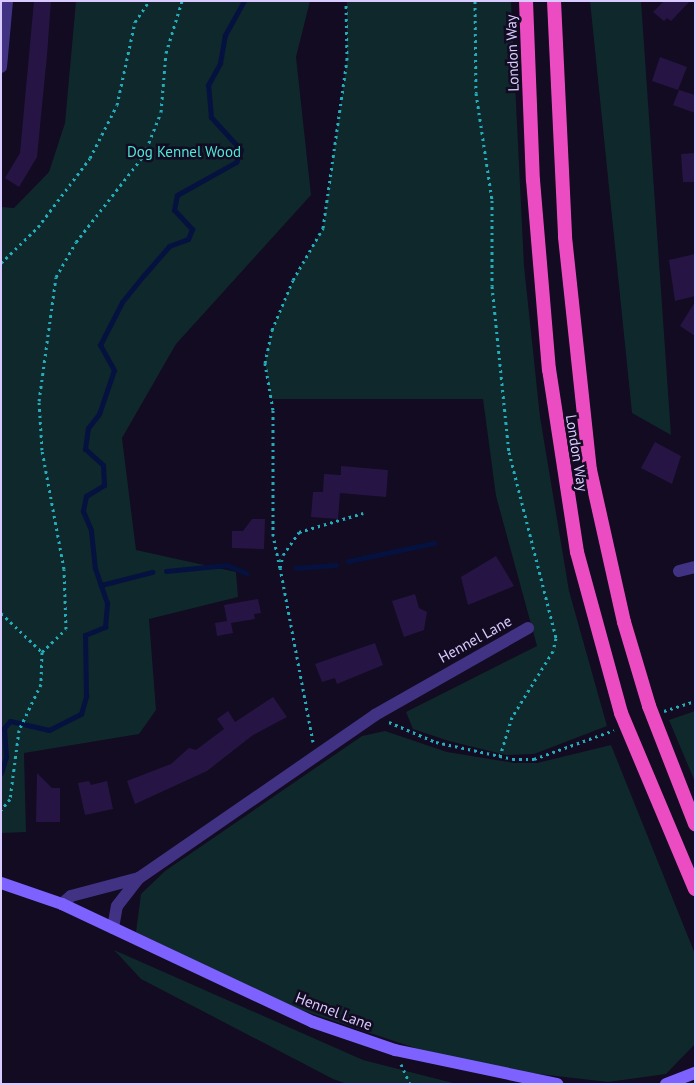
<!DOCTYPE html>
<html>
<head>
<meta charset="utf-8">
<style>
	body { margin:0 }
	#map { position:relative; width:696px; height:1085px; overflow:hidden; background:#120b21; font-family:"PT Sans",sans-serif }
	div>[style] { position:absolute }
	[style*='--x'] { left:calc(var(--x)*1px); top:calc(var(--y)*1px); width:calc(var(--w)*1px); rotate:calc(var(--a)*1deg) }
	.green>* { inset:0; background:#0e282b }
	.stream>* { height:5px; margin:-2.5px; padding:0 2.5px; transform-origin:2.5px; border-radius:2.5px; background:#051240 }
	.building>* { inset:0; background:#261544 }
	.path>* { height:3px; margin-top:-1.5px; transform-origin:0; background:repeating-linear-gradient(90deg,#23adbb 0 2.5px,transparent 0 6.5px) }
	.minor>* { height:12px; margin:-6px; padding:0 6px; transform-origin:6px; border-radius:6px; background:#413284 }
	.secondary>* { height:12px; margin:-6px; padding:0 6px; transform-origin:6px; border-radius:6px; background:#7d62ff }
	.trunk>* { height:14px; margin:-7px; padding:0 7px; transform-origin:7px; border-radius:7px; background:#ec4cc1 }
	span { translate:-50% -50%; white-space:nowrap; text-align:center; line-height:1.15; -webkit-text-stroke:5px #120b21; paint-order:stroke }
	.street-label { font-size:15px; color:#d9cbff }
	.park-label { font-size:15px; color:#4de9d9 }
	.frame { position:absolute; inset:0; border:2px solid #d9cbff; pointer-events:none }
</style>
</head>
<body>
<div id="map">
	<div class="green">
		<div style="clip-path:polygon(76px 1px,310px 1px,296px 57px,311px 195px,176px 344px,122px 438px,136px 550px,236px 572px,238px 597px,149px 619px,156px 710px,139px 734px,24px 753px,26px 832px,1px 833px,1px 207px,14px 208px,49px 172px,65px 123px)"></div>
		<div style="clip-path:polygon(347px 1px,511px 1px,524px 266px,540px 417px,569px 591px,607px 726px,534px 754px,506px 755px,449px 741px,413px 729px,406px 712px,537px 646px,496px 496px,483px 399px,271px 399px,265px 363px,272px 330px,293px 280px,323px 228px,347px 60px)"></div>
		<div style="clip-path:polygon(590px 1px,641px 1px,671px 435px,632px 413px)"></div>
		<div style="clip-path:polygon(695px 711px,695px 782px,669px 720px)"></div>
		<div style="clip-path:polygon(385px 731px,447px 752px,514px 763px,537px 763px,611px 745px,695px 954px,694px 1045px,666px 1074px,608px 1082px,513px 1071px,436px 1055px,286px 1005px,136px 932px,141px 894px,165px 871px,362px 736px)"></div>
		<div style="clip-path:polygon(114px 950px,363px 1060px,457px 1084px,347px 1084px,333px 1079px,141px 979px)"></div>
	</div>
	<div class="stream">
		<div style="--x:348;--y:561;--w:88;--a:-11.8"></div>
		<div style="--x:296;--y:568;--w:40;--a:-4.3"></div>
		<div style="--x:166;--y:571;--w:61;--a:-5.6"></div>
		<div style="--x:227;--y:565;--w:21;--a:23"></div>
		<div style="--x:101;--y:585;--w:53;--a:-14.3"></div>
		<div style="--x:1;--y:773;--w:17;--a:-73"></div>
		<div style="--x:6;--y:757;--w:29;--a:-94"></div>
		<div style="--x:4;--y:728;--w:9;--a:-49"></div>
		<div style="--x:10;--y:721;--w:40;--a:13"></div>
		<div style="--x:49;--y:730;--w:36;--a:-27"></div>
		<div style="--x:81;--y:714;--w:19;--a:-74"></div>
		<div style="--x:86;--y:696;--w:61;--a:-90.9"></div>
		<div style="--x:85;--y:635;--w:22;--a:-22"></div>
		<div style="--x:105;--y:627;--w:24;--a:-85"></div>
		<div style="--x:107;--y:603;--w:36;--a:-109"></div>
		<div style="--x:95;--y:569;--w:39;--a:-96"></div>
		<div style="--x:91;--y:530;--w:21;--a:-113"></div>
		<div style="--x:83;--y:511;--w:15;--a:-79"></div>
		<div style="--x:86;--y:496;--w:21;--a:-31"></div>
		<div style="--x:104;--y:485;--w:20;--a:-93"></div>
		<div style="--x:103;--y:465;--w:24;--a:-138"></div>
		<div style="--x:85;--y:449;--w:21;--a:-82"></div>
		<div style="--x:88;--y:428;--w:18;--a:-52"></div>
		<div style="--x:99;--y:414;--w:46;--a:-71.2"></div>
		<div style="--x:114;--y:370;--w:29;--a:-119"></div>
		<div style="--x:100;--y:345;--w:48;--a:-62.9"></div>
		<div style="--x:122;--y:302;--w:35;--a:-51"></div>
		<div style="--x:144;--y:275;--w:38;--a:-49"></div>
		<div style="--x:169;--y:246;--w:20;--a:-20"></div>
		<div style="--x:188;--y:239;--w:11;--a:-68"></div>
		<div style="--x:192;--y:229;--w:26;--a:-133"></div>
		<div style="--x:174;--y:210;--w:15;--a:-79"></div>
		<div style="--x:177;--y:195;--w:68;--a:-29.2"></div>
		<div style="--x:236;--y:162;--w:13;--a:-67"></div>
		<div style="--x:241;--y:150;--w:45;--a:-132.3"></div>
		<div style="--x:211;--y:117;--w:32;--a:-95"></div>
		<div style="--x:208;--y:85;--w:25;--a:-61"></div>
		<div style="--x:220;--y:63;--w:28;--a:-80"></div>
		<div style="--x:225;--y:35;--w:39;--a:-61"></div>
	</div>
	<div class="building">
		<div style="clip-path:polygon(34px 1px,51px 1px,47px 55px,37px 157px,19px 187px,5px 178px,20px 153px)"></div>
		<div style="clip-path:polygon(664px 1px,690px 1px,671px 21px,667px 18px,664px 21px,653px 12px)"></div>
		<div style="clip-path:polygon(660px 57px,687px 67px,678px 90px,652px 81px)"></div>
		<div style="clip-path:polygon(679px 90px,695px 95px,695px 113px,673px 105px)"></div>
		<div style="clip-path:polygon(695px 153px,695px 182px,683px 182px,681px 154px)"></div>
		<div style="clip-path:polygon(695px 254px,695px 296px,675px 301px,669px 260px)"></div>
		<div style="clip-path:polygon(695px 302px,695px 336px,680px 326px)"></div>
		<div style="clip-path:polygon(655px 442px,681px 456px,672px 484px,641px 468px)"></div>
		<div style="clip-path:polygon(341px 466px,388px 470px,386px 497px,340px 493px,338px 519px,311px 517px,313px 492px,323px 492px,324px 474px,341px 475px)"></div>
		<div style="clip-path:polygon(252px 519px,265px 519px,264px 549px,232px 548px,232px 531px,243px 531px)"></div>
		<div style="clip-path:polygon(496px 556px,514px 586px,468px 605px,461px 577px)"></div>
		<div style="clip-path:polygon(415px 594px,419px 608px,427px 612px,424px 630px,404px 637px,392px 601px)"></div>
		<div style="clip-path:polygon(258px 599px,261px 613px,254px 614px,255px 619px,231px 623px,233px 633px,217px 636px,215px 623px,227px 621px,224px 605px)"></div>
		<div style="clip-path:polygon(375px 643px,383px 665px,337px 684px,335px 678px,322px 682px,315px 664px)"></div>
		<div style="clip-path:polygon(273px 697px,287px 717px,253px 735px,207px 771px,135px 804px,127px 781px,171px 764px,189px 748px,196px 750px,224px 729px,217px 719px,228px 711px,235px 722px)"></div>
		<div style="clip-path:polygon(37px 773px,52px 788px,60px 788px,60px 822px,36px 822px)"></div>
		<div style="clip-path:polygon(89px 781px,91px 785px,107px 781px,113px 809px,85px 815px,78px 783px)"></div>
	</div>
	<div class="path">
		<div style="--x:475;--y:1;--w:92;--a:89.4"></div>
		<div style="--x:476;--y:93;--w:108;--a:81.5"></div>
		<div style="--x:492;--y:200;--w:86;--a:90"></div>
		<div style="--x:492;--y:286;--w:167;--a:84.2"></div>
		<div style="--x:509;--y:452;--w:192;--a:75.8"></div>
		<div style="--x:556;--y:638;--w:13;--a:103"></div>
		<div style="--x:553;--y:651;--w:78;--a:121.8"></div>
		<div style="--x:512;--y:717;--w:41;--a:107.1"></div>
		<div style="--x:1;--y:263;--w:52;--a:-44.2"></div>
		<div style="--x:38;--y:227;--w:86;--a:-53"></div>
		<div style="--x:90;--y:158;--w:59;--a:-63"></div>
		<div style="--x:117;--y:105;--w:85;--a:-77.8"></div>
		<div style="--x:135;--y:22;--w:25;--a:-56"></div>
		<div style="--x:280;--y:568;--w:33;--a:-102"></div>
		<div style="--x:273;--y:536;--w:126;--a:-90"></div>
		<div style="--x:273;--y:410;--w:48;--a:-99.7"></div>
		<div style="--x:265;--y:363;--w:34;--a:-78"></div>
		<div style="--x:272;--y:330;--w:54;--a:-67.2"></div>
		<div style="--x:293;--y:280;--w:60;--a:-60"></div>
		<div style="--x:323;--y:228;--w:170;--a:-81.9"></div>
		<div style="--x:347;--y:60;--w:59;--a:-91"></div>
		<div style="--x:1;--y:613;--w:57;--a:43.6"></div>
		<div style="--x:42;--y:652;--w:32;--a:92"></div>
		<div style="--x:41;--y:684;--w:51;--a:115.6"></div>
		<div style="--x:19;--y:730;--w:70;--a:97.4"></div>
		<div style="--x:10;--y:799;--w:14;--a:129"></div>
		<div style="--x:42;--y:652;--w:33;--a:-44"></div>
		<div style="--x:66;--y:629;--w:60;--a:-91.9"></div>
		<div style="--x:64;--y:569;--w:121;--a:-100.5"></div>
		<div style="--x:42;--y:450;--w:49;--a:-93.5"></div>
		<div style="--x:39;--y:401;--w:125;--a:-82.2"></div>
		<div style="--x:56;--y:277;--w:40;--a:-60.3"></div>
		<div style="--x:76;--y:242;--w:110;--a:-52"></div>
		<div style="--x:144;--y:155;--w:46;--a:-68.4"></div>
		<div style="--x:161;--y:112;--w:59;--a:-85.2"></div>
		<div style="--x:166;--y:53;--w:54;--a:-72.9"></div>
		<div style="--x:664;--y:711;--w:33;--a:-18"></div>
		<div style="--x:389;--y:722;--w:51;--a:23.1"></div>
		<div style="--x:436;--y:742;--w:79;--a:12.4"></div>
		<div style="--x:513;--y:759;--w:21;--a:0"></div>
		<div style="--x:534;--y:759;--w:85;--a:-19.9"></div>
		<div style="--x:313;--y:742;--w:177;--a:-100.7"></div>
		<div style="--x:280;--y:568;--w:13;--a:-77"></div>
		<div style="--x:283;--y:555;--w:28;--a:-55"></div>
		<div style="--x:299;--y:532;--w:67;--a:-16.5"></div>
		<div style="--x:401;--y:1064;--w:22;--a:66"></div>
	</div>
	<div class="minor">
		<div style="--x:1;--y:67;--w:66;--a:-84.8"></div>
		<div style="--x:679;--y:571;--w:16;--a:-14"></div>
		<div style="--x:62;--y:904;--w:12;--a:-42"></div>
		<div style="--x:71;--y:896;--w:70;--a:-14.8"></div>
		<div style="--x:113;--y:928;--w:22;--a:-80"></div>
		<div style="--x:117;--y:906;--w:36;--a:-52"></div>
		<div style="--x:139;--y:878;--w:287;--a:-34.6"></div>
		<div style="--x:375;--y:715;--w:176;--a:-29.6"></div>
	</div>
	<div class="secondary">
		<div style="--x:1;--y:883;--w:65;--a:19"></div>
		<div style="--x:62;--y:904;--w:277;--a:25.2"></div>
		<div style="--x:313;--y:1022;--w:87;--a:18.9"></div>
		<div style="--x:395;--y:1050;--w:166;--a:11.9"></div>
		<div style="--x:666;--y:1084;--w:31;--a:-21"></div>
	</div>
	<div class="trunk">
		<div style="--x:526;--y:1;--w:179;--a:87.8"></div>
		<div style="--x:533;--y:180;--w:190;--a:85.2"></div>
		<div style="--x:549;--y:369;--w:185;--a:81.3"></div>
		<div style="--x:577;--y:552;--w:167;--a:74.7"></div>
		<div style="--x:621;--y:713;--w:191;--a:67.2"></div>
		<div style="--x:554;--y:1;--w:236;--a:87.3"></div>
		<div style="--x:565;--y:237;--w:234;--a:83.9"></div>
		<div style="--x:590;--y:470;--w:156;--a:77.4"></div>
		<div style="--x:624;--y:622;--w:88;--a:73.4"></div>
		<div style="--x:649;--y:706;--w:127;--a:68.7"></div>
	</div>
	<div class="street-label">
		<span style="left:512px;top:53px;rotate:-92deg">London Way</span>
		<span style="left:577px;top:453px;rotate:81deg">London Way</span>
		<span style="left:475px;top:639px;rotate:-29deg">Hennel Lane</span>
		<span style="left:334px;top:1011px;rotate:21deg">Hennel Lane</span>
	</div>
	<div class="park-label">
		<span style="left:184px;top:152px">Dog Kennel Wood</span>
	</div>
	<div class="frame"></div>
</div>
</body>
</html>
